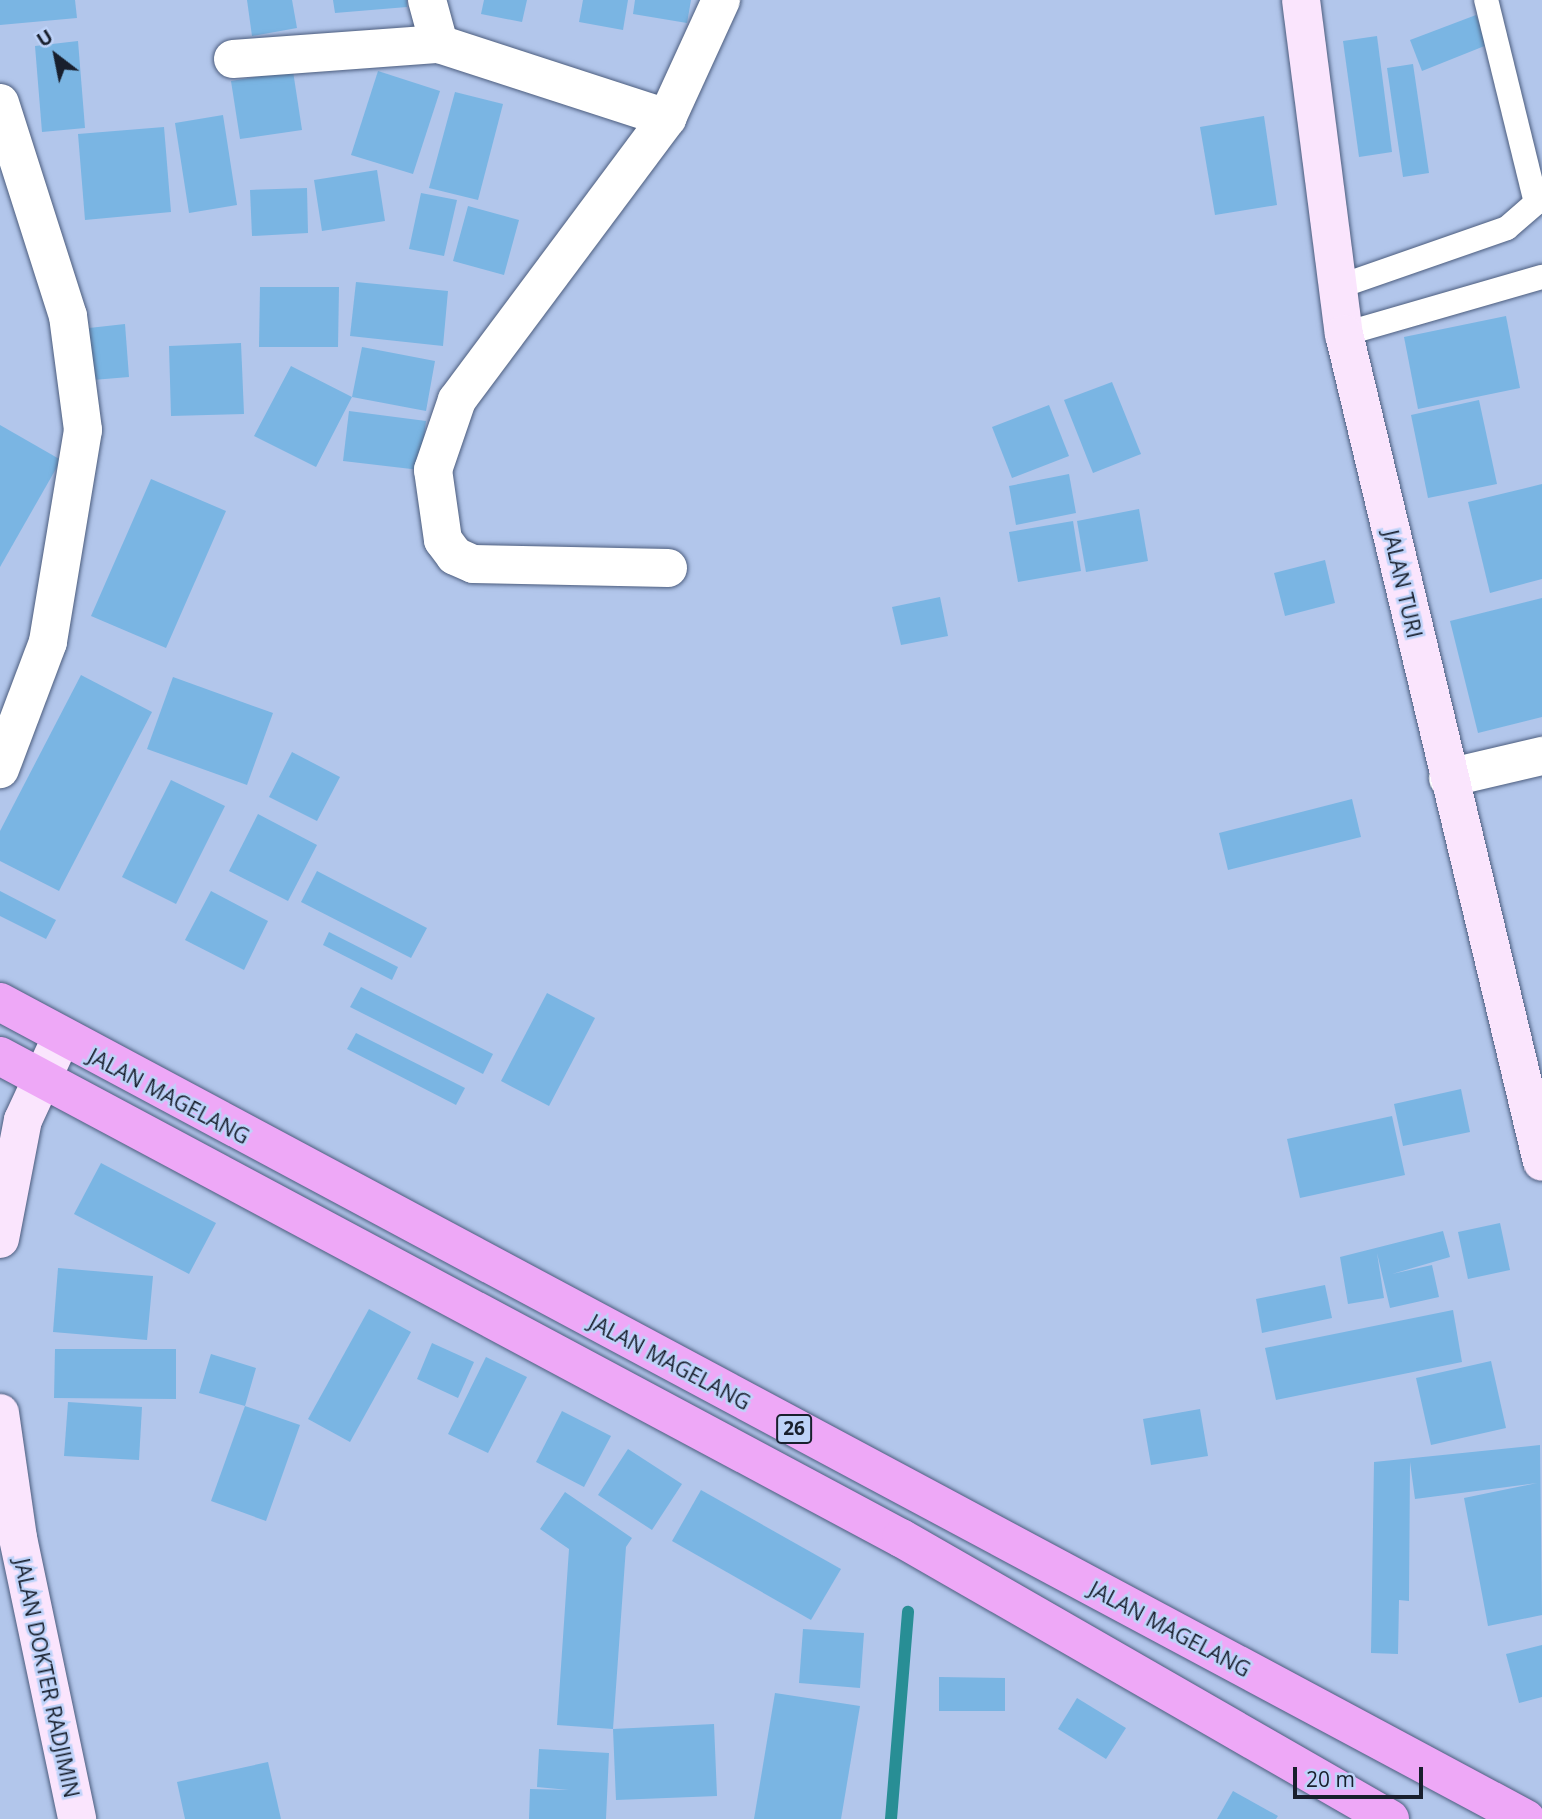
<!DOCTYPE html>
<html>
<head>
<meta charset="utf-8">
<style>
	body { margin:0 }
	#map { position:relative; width:1542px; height:1819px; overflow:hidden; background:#b2c6eb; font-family:"Open Sans",sans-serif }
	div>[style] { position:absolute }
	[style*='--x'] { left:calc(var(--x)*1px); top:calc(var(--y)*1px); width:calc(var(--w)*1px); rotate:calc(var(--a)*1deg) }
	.stream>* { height:12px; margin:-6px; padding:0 6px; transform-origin:6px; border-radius:6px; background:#288e95 }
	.building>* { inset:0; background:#7ab5e3 }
	.roads { filter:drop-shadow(0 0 2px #4c5d7e) drop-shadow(0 0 2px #4c5d7e) }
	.lane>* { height:24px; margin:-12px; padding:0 12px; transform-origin:12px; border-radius:12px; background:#fff }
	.street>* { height:38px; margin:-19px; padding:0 19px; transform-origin:19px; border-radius:19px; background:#fff }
	.secondary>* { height:38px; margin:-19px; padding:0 19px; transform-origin:19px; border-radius:19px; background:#fae5fd }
	.highway>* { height:38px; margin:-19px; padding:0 19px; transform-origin:19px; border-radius:19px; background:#eea8f7 }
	span { translate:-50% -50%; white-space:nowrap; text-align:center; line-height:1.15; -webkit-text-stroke:5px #bed3f9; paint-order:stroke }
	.shield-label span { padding:2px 5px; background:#bed3f9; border:2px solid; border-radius:5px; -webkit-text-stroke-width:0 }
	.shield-label { font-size:19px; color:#181f2d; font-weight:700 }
	.street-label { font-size:21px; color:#181f2d }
	.north { position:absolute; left:21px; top:21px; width:70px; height:70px; -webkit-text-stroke:5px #bed3f9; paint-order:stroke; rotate:328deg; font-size:19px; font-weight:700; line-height:28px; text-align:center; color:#181f2d }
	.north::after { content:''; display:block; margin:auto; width:24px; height:32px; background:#181f2d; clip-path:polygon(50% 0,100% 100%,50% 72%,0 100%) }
	.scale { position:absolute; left:1293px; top:1767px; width:130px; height:32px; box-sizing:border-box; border:4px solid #181f2d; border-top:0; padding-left:9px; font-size:21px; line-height:24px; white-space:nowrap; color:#181f2d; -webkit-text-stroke:5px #bed3f9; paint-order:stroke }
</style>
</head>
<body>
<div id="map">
	<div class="stream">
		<div style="--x:891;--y:1819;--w:208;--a:-85.3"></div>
	</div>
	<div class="building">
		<div style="clip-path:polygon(0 0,75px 0,77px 18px,0 25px)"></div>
		<div style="clip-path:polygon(247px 0,292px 0,297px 28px,252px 36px)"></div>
		<div style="clip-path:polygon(333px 0,407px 0,407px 7px,335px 13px)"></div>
		<div style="clip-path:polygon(484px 0,527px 0,522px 22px,481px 14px)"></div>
		<div style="clip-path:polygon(583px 0,628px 0,623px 30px,579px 22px)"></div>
		<div style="clip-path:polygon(635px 0,691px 0,687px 23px,633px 14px)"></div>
		<div style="clip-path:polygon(1476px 15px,1487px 45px,1422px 71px,1410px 40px)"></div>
		<div style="clip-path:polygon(1377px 36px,1392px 152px,1359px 157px,1343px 41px)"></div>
		<div style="clip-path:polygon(78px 41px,85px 128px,42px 132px,35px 46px)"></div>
		<div style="clip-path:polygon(1413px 64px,1429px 173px,1403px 177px,1387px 68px)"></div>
		<div style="clip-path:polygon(293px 71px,302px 130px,240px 139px,231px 81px)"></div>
		<div style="clip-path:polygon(378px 71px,440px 91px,413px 174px,351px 155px)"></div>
		<div style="clip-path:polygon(455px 92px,503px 104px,478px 200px,429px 188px)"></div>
		<div style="clip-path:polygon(223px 115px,237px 205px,189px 213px,175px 123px)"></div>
		<div style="clip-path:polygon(1264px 116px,1277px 205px,1215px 215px,1200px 127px)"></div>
		<div style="clip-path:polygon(164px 127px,171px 212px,85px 220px,78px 134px)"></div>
		<div style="clip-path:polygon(377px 170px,385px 221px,322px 231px,314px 180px)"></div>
		<div style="clip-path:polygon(307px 188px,308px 233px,252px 236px,250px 190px)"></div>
		<div style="clip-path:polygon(421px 193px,457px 200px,444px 256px,409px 249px)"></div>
		<div style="clip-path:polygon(468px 206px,519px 220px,504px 275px,453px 261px)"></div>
		<div style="clip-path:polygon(356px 282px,448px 291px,443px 346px,350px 336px)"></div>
		<div style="clip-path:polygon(260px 287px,339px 287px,338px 347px,259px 347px)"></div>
		<div style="clip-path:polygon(1506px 316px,1520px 388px,1418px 409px,1404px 337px)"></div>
		<div style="clip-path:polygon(125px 324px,129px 377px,93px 380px,89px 328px)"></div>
		<div style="clip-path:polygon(241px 343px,244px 414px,171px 416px,169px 346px)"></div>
		<div style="clip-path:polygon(362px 347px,435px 361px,426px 411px,352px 397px,316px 467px,254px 436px,291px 366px,352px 397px)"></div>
		<div style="clip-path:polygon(1112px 382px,1141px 454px,1093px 473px,1064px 400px)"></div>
		<div style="clip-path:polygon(1479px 400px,1497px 484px,1428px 498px,1411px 415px)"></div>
		<div style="clip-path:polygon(1049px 405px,1069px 456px,1012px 478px,992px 427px)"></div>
		<div style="clip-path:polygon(349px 411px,426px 421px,420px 470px,343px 461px)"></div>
		<div style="clip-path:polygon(0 425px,61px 460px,0 567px)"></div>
		<div style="clip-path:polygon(1069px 474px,1076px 513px,1016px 525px,1009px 486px)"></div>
		<div style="clip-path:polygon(151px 479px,226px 511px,166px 648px,91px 616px)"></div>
		<div style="clip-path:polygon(1542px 484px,1542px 579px,1490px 593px,1468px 502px)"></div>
		<div style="clip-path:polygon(1139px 509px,1148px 561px,1086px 572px,1077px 521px)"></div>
		<div style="clip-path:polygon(1073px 521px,1081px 571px,1018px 582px,1009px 532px)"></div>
		<div style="clip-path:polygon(1325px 560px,1335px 603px,1285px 616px,1274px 573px)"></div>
		<div style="clip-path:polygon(940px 597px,948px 636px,901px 645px,892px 607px)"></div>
		<div style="clip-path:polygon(1542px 598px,1542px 717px,1478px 733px,1450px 621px)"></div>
		<div style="clip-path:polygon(81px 675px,152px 712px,59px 891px,0 861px,0 831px)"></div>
		<div style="clip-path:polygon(173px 677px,273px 713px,247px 785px,147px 749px)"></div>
		<div style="clip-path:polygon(292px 752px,340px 777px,317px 821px,269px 797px)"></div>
		<div style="clip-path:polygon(171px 780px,225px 806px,176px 904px,122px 877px)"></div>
		<div style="clip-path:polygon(1352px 799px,1361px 837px,1228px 870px,1219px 833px)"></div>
		<div style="clip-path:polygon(258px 814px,317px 845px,288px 901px,229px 871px)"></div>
		<div style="clip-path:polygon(317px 871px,427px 928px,411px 958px,301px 902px)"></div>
		<div style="clip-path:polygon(0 891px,56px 920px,46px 939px,0 916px)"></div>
		<div style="clip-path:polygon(211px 891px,268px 921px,244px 970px,185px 940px)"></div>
		<div style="clip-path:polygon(329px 932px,398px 967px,392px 980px,323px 945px)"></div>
		<div style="clip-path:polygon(361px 987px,493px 1054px,483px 1074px,350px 1007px)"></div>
		<div style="clip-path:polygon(547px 993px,595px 1018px,549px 1106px,501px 1081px)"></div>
		<div style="clip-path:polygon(356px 1033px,465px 1088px,456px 1105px,347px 1049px)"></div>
		<div style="clip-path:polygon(1461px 1089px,1470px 1132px,1403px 1146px,1394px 1104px)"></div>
		<div style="clip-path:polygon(1392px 1116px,1405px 1175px,1300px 1198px,1287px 1139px)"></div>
		<div style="clip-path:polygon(101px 1163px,216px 1223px,189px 1274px,74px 1214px)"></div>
		<div style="clip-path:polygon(1500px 1223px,1510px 1270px,1468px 1279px,1458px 1232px)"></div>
		<div style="clip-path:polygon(1443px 1231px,1450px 1257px,1392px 1274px,1432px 1265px,1439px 1297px,1390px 1308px,1377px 1253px,1384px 1298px,1348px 1304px,1340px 1257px)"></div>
		<div style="clip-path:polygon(58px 1268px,153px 1276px,147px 1340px,53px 1332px)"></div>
		<div style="clip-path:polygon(1325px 1285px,1332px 1318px,1262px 1333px,1256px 1299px)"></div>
		<div style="clip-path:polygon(369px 1309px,411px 1332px,350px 1442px,308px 1419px)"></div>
		<div style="clip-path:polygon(1453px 1310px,1462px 1362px,1276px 1400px,1265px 1348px)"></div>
		<div style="clip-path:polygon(432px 1343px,474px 1362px,458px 1398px,417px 1379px)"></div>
		<div style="clip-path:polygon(55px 1349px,176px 1349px,176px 1399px,54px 1398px)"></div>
		<div style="clip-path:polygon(211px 1354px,256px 1368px,245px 1406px,199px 1393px)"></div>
		<div style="clip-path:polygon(486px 1357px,527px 1377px,488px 1453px,448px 1434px)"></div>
		<div style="clip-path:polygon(1491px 1361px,1506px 1428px,1431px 1445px,1416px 1378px)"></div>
		<div style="clip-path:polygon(68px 1402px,142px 1407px,139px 1460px,64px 1456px)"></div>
		<div style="clip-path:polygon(245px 1406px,300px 1425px,266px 1521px,211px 1501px)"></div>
		<div style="clip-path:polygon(1200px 1409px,1208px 1456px,1151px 1465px,1143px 1419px)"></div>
		<div style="clip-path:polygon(562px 1411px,611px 1436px,584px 1487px,536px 1462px)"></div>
		<div style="clip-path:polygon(1540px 1445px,1542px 1615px,1488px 1626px,1464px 1498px,1537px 1483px,1415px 1499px,1410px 1462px,1409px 1601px,1399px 1600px,1398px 1654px,1371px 1653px,1374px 1462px)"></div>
		<div style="clip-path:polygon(628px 1449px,682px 1484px,652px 1530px,598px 1495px)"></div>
		<div style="clip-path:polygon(701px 1490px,841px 1569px,811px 1620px,672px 1541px)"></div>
		<div style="clip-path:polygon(565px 1492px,632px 1538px,626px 1547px,613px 1729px,557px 1725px,569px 1549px,540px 1529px)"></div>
		<div style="clip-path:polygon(803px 1629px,864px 1633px,860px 1688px,799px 1683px)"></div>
		<div style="clip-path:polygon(1542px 1645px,1542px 1697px,1519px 1703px,1506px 1654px)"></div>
		<div style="clip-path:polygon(939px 1677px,1005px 1678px,1005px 1711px,939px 1711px)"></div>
		<div style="clip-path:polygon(775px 1693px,860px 1706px,841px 1819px,754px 1819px)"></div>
		<div style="clip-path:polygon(1077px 1698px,1126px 1728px,1106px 1759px,1058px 1729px)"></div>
		<div style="clip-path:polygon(714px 1724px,717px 1796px,616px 1800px,613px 1729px)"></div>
		<div style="clip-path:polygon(539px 1749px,609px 1753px,606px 1819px,529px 1819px,530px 1789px,569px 1790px,537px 1787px)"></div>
		<div style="clip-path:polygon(268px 1762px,281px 1819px,185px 1819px,177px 1782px)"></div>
		<div style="clip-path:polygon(1233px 1791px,1278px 1816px,1276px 1819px,1217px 1819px)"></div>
	</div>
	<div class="roads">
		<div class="lane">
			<div style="--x:1338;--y:287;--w:179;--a:-19.2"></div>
			<div style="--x:1507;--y:228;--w:38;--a:-41"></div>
			<div style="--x:1536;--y:203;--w:209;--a:-103.8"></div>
			<div style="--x:1344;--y:334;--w:206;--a:-16.1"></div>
		</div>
		<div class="street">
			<div style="--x:427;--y:0;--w:46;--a:74.7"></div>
			<div style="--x:233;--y:59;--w:207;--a:-4.2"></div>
			<div style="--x:439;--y:44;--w:240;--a:18"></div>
			<div style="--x:0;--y:103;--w:224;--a:72.3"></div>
			<div style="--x:68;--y:316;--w:115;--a:82.5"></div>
			<div style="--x:83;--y:430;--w:215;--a:99.4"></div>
			<div style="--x:48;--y:642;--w:136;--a:110.7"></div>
			<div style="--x:668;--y:568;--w:195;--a:-178.8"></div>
			<div style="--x:473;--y:564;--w:20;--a:-156"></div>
			<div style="--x:455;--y:556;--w:20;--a:-127"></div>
			<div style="--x:443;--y:540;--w:71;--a:-98.1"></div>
			<div style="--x:433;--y:470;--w:74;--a:-71.1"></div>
			<div style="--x:457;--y:400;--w:352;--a:-53.3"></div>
			<div style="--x:667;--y:118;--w:130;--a:-65.4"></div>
			<div style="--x:1448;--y:778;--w:97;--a:-13.2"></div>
		</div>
		<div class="secondary">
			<div style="--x:1301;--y:0;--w:337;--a:82.7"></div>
			<div style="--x:1344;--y:334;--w:851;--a:76.55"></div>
			<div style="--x:0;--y:1239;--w:121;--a:-79.1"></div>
			<div style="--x:23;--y:1120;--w:90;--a:-65.1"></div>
			<div style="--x:0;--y:1413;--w:126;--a:81.8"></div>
			<div style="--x:18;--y:1538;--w:287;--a:78.1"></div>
		</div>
		<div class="highway">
			<div style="--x:0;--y:1002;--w:1731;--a:28.16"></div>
			<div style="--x:0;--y:1056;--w:1022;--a:28.15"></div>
			<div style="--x:901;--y:1538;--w:564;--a:29.88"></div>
		</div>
	</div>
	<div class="shield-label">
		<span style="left:794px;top:1429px">26</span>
	</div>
	<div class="street-label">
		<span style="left:1403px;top:584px;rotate:77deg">JALAN TURI</span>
		<span style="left:169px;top:1096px;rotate:28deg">JALAN MAGELANG</span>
		<span style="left:670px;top:1362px;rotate:28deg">JALAN MAGELANG</span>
		<span style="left:1170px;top:1629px;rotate:28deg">JALAN MAGELANG</span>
		<span style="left:47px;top:1678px;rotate:78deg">JALAN DOKTER RADJIMIN</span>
	</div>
	<div class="north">U</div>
	<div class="scale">20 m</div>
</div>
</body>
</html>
